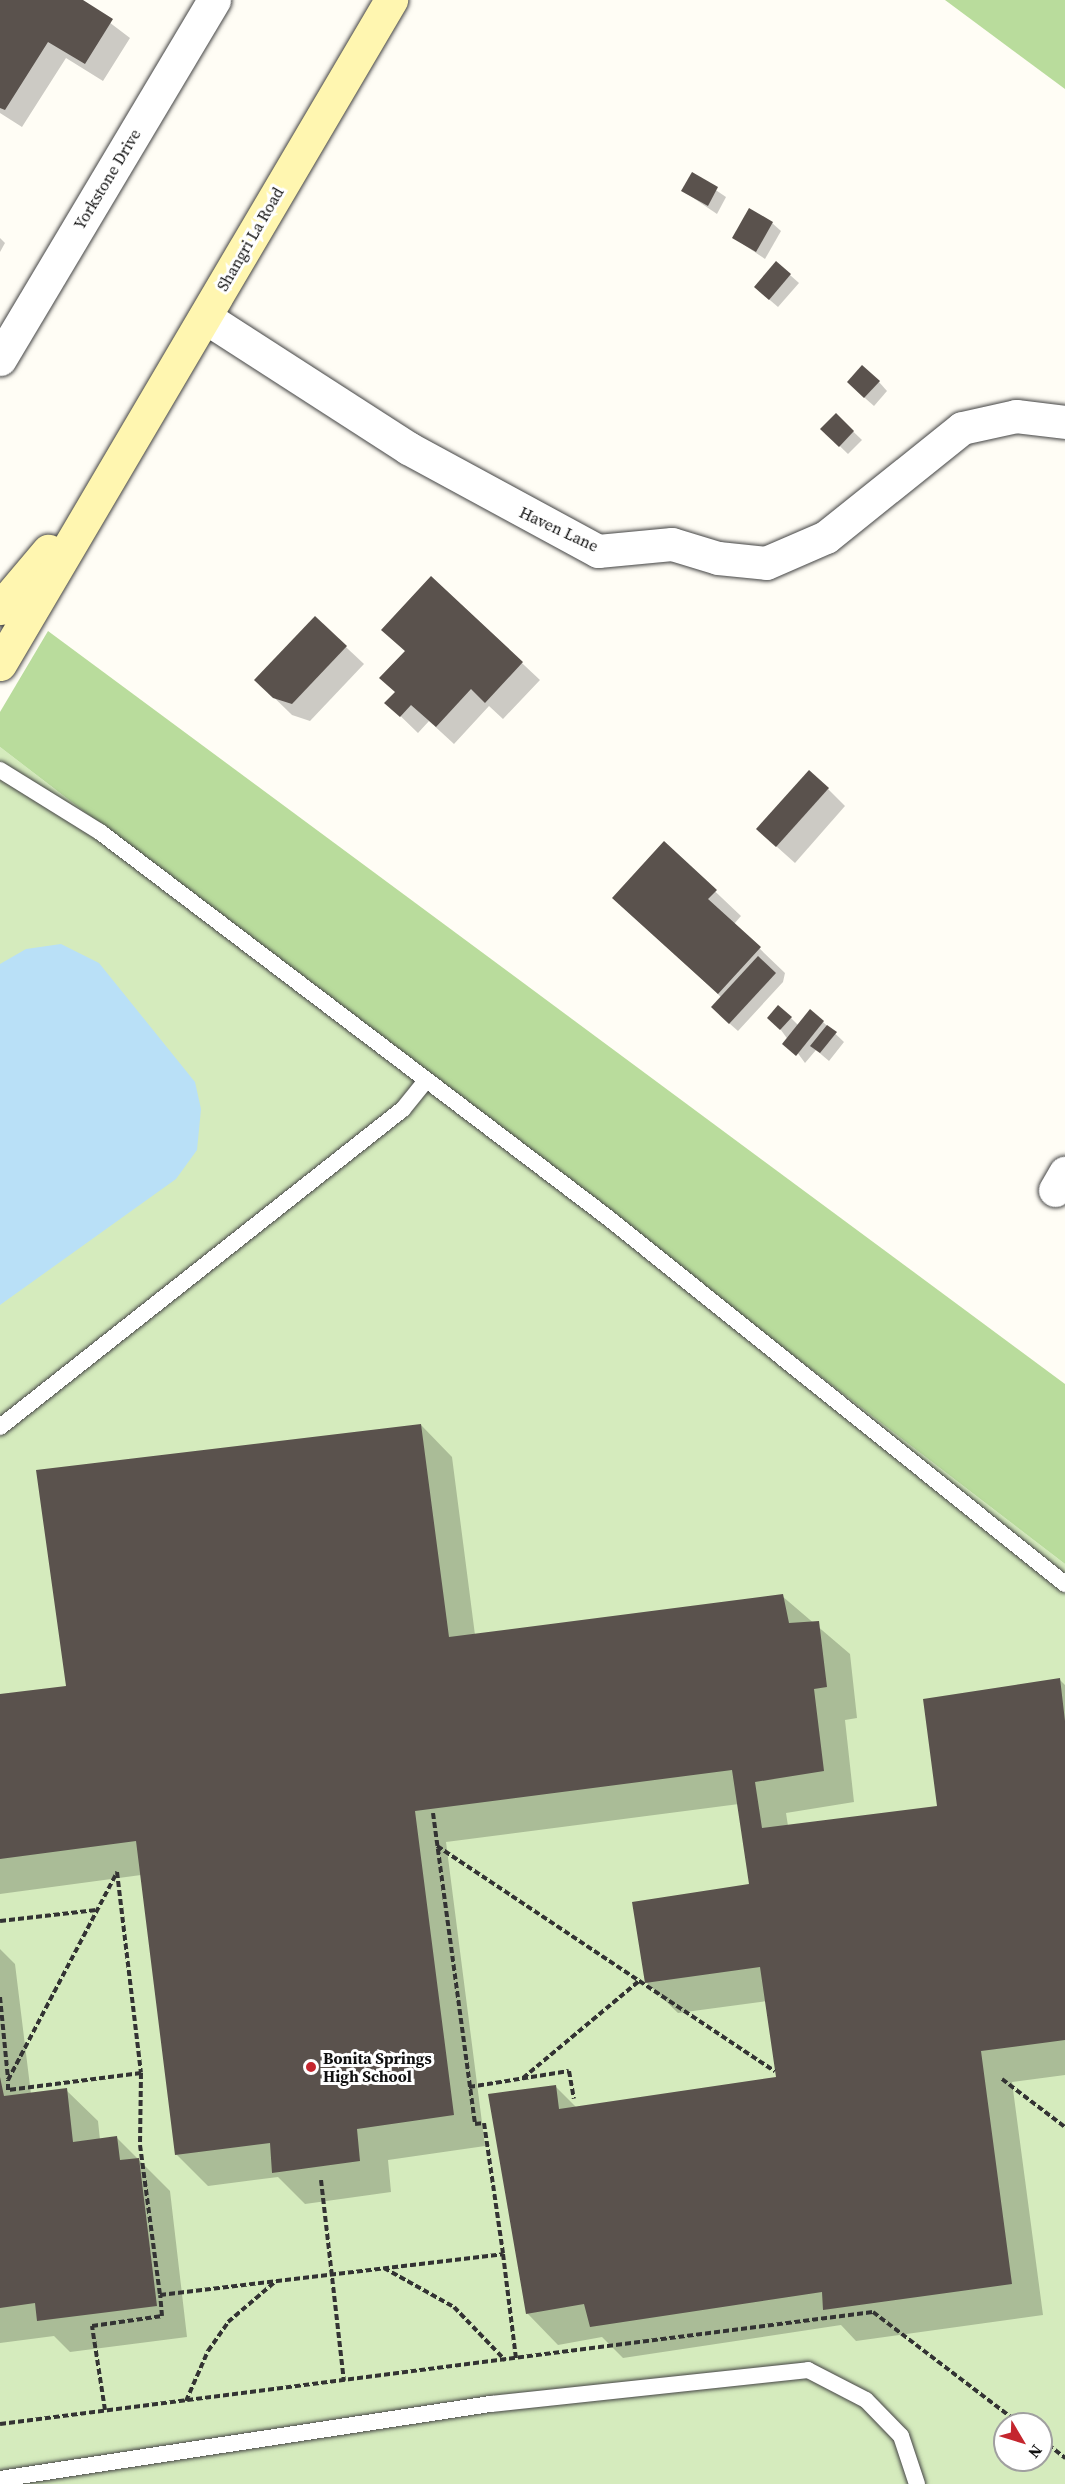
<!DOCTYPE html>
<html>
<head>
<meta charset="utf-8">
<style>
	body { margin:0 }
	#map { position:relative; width:1065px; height:2484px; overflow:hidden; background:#fffdf5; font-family:"Source Serif 4",serif }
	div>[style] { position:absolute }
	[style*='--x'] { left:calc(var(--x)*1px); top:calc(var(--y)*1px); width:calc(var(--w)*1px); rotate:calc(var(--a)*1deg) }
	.green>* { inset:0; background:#d5ebbd }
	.forest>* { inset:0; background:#b9dc9c }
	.water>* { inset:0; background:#b9e0f7 }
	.shadow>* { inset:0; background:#0003 }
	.building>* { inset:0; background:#5a524d }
	.path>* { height:4px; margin-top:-2px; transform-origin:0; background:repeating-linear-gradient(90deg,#333 0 6px,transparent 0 9px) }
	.roads { filter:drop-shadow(0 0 2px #444) drop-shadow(0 0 2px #444) }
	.lane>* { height:16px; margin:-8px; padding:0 8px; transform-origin:8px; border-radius:8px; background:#fff }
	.street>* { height:33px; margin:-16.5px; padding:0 16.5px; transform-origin:16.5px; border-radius:16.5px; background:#fff }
	.secondary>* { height:33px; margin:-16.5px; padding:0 16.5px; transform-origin:16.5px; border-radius:16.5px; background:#fff6b0 }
	.dots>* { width:16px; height:16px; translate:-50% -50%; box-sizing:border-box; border:3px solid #fff; border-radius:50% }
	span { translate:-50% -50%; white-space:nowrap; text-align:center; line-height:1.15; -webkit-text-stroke:6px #fff; paint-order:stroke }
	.street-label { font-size:16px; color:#111 }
	.poi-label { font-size:16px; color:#111; font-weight:700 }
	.left { translate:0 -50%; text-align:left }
	.north { position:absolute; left:993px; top:2412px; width:60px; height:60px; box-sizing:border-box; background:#fff; border:2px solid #a0a0a0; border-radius:50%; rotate:128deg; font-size:16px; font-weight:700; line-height:24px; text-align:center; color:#111 }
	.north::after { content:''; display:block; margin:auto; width:21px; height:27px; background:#c4262e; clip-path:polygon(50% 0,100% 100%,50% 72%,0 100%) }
</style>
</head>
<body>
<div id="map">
	<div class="green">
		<div style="clip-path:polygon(evenodd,0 747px,1065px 1564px,1065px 2484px,0 2484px,0 747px,1005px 2424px,1041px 2424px,1041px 2460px,1005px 2460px,1005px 2424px)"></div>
	</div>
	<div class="forest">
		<div style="clip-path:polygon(945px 0,1065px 0,1065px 89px)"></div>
		<div style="clip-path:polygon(48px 631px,1065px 1384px,1065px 1564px,0 747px,0 712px)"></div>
	</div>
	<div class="water">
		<div style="clip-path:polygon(61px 944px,99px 963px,195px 1082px,201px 1109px,197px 1150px,176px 1179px,0 1305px,0 964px,26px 949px)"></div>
	</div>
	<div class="shadow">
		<div style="clip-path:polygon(0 0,80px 0,130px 38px,103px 81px,66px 58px,22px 127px,0 113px)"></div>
		<div style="clip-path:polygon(692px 174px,726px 197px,717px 214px,683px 191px)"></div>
		<div style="clip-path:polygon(772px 223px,781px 231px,765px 259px,734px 238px)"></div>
		<div style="clip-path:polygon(0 238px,5px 243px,0 252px)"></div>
		<div style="clip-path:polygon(790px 275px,799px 283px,778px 307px,764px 295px)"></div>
		<div style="clip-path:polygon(879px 382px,887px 391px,874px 406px,857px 391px)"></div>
		<div style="clip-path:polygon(836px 415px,862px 440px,848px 454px,822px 429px)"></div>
		<div style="clip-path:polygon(431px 578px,540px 680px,503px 719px,489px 706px,454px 744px,429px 721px,418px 733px,387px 703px,396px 693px,406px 652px,383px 630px)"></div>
		<div style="clip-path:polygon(315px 618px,364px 664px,310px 721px,292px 715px,256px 680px)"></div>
		<div style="clip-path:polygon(828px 789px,845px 806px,795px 863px,776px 846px)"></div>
		<div style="clip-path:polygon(664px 843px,741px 916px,734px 924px,785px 973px,783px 982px,738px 1031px,721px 1016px,722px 998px,614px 897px)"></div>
		<div style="clip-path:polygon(791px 1018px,799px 1026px,823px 1022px,844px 1042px,829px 1061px,816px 1050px,805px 1063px,778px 1026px)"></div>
		<div style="clip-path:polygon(421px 1425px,452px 1457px,475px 1635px,782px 1596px,850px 1654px,857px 1718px,845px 1720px,854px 1802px,786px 1813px,788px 1826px,939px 1807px,1059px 1679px,1065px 1685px,1065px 2075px,1012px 2082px,1043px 2315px,856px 2341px,841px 2325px,623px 2358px,602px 2337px,558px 2345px,527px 2313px,555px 2086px,577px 2108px,778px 2079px,767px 2001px,678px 2013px,646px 1982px,750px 1886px,739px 1804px,446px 1842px,485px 2146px,388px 2160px,391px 2192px,305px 2204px,278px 2177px,208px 2186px,176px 2154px,141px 1875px,0 1894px,0 1696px,67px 1687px)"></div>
		<div style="clip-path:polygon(0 1949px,15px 1964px,31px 2094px,66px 2090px,98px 2121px,100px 2140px,117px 2138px,170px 2191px,187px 2337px,70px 2352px,54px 2336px,0 2343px)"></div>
	</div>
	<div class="building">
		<div style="clip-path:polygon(0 0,83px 0,113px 19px,85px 64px,48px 42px,5px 110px,0 108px)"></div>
		<div style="clip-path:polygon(692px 172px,718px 187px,708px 206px,681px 191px)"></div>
		<div style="clip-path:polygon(749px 208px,773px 222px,756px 252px,732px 238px)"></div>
		<div style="clip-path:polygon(776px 261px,791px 274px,769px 300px,754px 287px)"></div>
		<div style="clip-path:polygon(862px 365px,880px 381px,864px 398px,847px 382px)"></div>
		<div style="clip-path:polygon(836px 413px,854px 431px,839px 447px,820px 429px)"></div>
		<div style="clip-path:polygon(431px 576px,523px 662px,485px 703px,471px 689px,436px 727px,411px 705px,400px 717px,384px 703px,395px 692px,379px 678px,405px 651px,381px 630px)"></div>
		<div style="clip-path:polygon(315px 616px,347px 646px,292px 704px,273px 698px,254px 680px)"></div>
		<div style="clip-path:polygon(809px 770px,829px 788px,776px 847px,756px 829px)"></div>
		<div style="clip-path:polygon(664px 841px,717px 890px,708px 899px,761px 947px,718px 994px,612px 898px)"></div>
		<div style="clip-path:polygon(758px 956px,776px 973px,729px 1024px,711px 1007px)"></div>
		<div style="clip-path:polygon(778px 1005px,792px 1017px,780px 1030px,767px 1018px)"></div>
		<div style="clip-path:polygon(810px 1009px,824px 1021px,796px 1056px,782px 1044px)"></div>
		<div style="clip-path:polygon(827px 1025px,837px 1032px,820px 1053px,810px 1046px)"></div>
		<div style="clip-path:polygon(421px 1424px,449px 1637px,783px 1594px,789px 1623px,819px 1621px,827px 1687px,814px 1689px,824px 1771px,755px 1782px,762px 1828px,937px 1806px,923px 1699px,1060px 1678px,1065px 1721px,1065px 2040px,981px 2051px,1012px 2284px,823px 2310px,822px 2292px,590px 2327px,584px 2304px,526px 2314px,488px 2094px,556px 2085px,559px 2109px,776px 2077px,760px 1967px,645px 1983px,632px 1902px,749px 1884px,732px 1770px,415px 1811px,454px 2115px,357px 2129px,360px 2161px,272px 2173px,270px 2143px,175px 2155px,136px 1841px,0 1859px,0 1694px,66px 1686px,36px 1470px)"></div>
		<div style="clip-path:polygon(0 2077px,4px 2096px,67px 2088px,73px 2142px,117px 2136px,120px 2160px,139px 2158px,157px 2306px,37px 2321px,35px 2303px,0 2308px)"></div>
	</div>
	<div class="path">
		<div style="--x:433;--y:1813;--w:314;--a:82.3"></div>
		<div style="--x:475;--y:2124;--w:9;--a:-6"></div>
		<div style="--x:484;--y:2123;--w:132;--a:81.7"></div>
		<div style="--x:437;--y:1846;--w:406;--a:33.7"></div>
		<div style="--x:0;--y:1921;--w:97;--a:-6.5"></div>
		<div style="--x:0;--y:1997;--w:82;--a:84.4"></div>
		<div style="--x:141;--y:2073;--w:134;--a:172.7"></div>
		<div style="--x:8;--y:2090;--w:10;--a:-90"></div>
		<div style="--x:8;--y:2080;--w:235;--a:-62.3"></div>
		<div style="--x:117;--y:1872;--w:202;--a:83.2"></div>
		<div style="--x:141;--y:2073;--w:72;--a:90.8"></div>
		<div style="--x:140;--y:2145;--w:151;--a:82.4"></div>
		<div style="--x:523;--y:2078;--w:153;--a:-39.9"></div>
		<div style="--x:1002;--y:2079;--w:79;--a:37.3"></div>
		<div style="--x:469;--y:2087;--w:101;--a:-9.1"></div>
		<div style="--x:569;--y:2071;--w:28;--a:80"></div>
		<div style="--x:321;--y:2180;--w:202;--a:83.5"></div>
		<div style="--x:384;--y:2268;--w:80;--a:29.1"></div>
		<div style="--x:454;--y:2307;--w:74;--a:46.1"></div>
		<div style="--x:186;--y:2401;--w:55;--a:-66.3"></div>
		<div style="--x:208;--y:2351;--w:35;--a:-55"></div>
		<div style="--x:228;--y:2322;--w:63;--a:-40.5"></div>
		<div style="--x:105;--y:2410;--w:85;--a:-98.8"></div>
		<div style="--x:92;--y:2326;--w:71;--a:-8.1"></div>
		<div style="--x:162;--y:2316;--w:21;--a:-95"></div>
		<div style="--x:160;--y:2295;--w:345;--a:-6.8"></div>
		<div style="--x:503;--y:2254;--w:106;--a:82.9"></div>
		<div style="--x:0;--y:2424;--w:880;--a:-7.31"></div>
		<div style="--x:873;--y:2312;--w:185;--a:37.3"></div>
		<div style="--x:1041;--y:2439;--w:31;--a:38"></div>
	</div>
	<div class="roads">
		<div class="lane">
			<div style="--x:0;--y:770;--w:118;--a:31.8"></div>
			<div style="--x:100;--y:832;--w:637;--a:37.21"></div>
			<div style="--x:607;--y:1217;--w:587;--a:38.71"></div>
			<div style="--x:0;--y:1427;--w:513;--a:-38.28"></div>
			<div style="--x:403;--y:1109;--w:36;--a:-51"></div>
			<div style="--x:0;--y:2479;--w:497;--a:-8.7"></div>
			<div style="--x:491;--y:2404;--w:319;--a:-6.1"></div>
			<div style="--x:808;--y:2370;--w:65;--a:27.3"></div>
			<div style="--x:866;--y:2400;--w:50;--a:45.8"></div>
			<div style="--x:901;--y:2436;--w:51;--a:71.6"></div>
		</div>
		<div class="street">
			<div style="--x:205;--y:317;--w:242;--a:32.8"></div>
			<div style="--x:408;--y:448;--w:216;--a:28.5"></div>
			<div style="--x:598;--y:551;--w:74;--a:-5.4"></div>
			<div style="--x:672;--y:544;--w:48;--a:16.9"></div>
			<div style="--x:718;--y:558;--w:48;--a:5.9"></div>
			<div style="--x:766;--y:563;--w:65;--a:-23.4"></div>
			<div style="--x:826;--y:537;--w:174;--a:-38.7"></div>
			<div style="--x:962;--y:428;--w:55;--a:-12.5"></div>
			<div style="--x:1016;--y:416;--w:49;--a:7"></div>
			<div style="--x:0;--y:359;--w:418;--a:-59.2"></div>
			<div style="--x:1055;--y:1190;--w:20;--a:-60"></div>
		</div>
		<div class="secondary">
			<div style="--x:0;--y:608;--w:75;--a:-49.9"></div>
			<div style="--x:0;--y:664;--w:771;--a:-59.51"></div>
		</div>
	</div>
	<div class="dots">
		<div style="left:311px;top:2067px;background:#c4262e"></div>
	</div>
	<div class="street-label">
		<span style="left:107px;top:179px;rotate:-59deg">Yorkstone Drive</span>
		<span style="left:250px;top:239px;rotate:-60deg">Shangri La Road</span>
		<span style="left:559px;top:529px;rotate:25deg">Haven Lane</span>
	</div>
	<div class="poi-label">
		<span class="left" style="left:323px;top:2067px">Bonita Springs<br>High School</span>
	</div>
	<div class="north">N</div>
</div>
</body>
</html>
